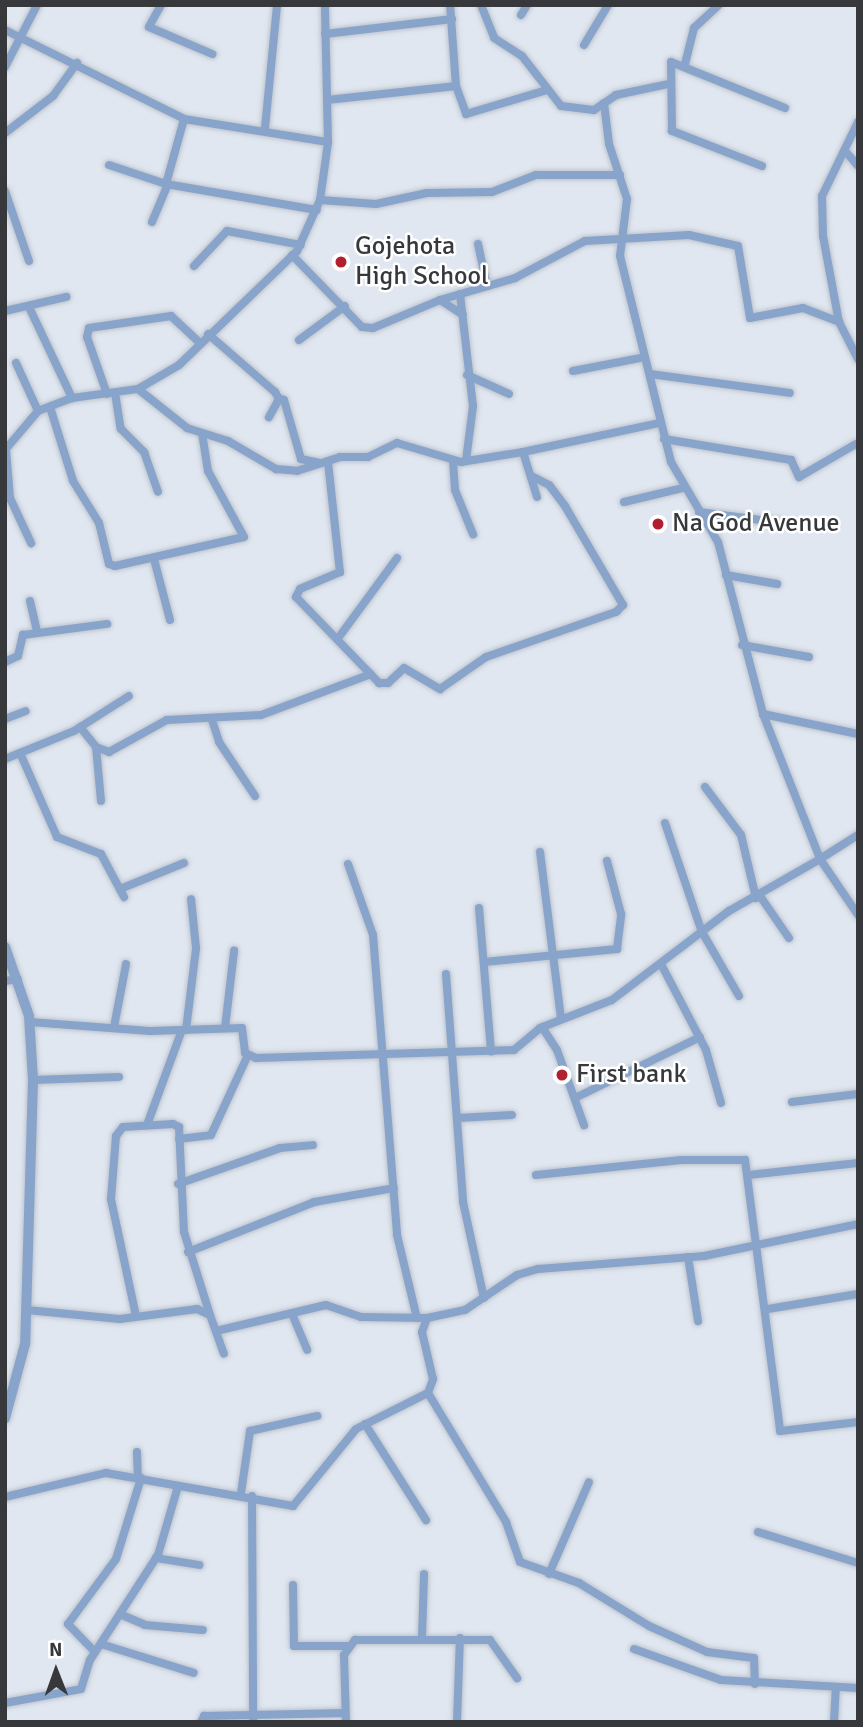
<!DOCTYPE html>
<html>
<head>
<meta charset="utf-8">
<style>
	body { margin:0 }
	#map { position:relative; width:863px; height:1727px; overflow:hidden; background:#e0e7f1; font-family:Signika,sans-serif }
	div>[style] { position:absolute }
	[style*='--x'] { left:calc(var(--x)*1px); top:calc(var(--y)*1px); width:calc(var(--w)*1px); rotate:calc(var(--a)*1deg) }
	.roads { filter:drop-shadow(0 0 2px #bec4cd) drop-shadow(0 0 2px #bec4cd) }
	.minor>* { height:8px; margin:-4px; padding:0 4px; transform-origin:4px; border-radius:4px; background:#88a4cb }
	.tertiary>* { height:10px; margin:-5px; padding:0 5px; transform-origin:5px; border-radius:5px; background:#88a4cb }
	.dots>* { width:19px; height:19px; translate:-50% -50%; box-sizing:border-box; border:4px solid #fff; border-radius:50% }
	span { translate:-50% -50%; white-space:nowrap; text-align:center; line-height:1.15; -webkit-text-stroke:5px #fff; paint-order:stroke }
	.poi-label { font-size:26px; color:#36383c }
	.left { translate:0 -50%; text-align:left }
	.frame { position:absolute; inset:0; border:7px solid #36383c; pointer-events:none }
	.north { position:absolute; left:21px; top:1636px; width:70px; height:70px; -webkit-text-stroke:5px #fff; paint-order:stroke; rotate:359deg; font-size:19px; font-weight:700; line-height:28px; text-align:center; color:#36383c }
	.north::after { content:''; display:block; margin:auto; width:24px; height:32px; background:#36383c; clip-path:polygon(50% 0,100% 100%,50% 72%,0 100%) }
</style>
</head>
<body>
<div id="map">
	<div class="roads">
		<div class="minor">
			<div style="--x:161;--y:5;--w:25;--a:119"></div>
			<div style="--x:149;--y:27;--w:69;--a:23.2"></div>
			<div style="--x:481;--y:5;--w:35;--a:68"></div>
			<div style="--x:494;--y:38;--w:33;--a:33"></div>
			<div style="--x:522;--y:56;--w:63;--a:52"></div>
			<div style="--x:561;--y:106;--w:33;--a:7"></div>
			<div style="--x:594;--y:110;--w:27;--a:-34"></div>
			<div style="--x:616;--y:95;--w:53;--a:-11.9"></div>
			<div style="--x:521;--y:15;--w:12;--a:-59"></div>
			<div style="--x:5;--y:30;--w:200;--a:26.4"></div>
			<div style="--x:184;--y:119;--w:146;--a:9.1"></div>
			<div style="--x:325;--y:34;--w:128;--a:-6.7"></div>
			<div style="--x:584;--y:45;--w:47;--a:-59"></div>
			<div style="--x:685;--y:64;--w:37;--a:-76"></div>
			<div style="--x:694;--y:28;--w:34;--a:-43"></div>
			<div style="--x:5;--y:67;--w:70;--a:-62.7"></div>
			<div style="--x:456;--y:86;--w:30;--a:70"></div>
			<div style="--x:466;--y:114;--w:84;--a:-16.5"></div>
			<div style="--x:327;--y:100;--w:130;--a:-6.2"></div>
			<div style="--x:456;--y:86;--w:81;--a:-94.2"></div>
			<div style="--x:604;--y:103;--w:41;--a:83"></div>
			<div style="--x:609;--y:144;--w:58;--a:71.9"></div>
			<div style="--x:627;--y:199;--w:57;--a:97"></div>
			<div style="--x:620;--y:256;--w:212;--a:76.1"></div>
			<div style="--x:671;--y:462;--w:93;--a:59.6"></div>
			<div style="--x:718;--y:542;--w:178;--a:75.3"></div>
			<div style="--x:763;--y:714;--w:156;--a:68.5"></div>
			<div style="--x:820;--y:859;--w:45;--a:-32.3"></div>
			<div style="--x:858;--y:122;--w:82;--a:115.9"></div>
			<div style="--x:822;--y:196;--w:40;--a:88.6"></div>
			<div style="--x:823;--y:236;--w:87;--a:79.5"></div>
			<div style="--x:839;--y:322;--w:42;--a:62.8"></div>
			<div style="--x:265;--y:128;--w:124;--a:-84.4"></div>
			<div style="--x:5;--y:133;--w:61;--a:-37.6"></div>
			<div style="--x:53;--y:96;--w:41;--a:-54"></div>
			<div style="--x:846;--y:152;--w:18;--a:49"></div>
			<div style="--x:109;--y:165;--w:60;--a:18.4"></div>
			<div style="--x:166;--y:184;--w:153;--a:9.8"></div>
			<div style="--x:762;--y:166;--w:97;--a:-158.7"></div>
			<div style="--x:672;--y:131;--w:69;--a:-90.8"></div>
			<div style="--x:671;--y:62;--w:123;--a:22"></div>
			<div style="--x:166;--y:184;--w:67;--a:-74.5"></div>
			<div style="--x:5;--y:191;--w:74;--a:71.1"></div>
			<div style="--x:320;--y:200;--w:56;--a:4.1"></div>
			<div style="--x:376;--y:204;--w:52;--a:-12.2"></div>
			<div style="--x:427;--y:193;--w:65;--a:-0.9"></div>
			<div style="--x:492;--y:192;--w:47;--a:-21.1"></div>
			<div style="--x:536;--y:175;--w:84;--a:0"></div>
			<div style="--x:152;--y:222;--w:41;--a:-67.2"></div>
			<div style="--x:478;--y:244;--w:43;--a:77.9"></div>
			<div style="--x:292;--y:255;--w:100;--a:45.8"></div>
			<div style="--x:362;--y:327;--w:11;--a:5"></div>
			<div style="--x:373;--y:328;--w:73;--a:-22.7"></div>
			<div style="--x:440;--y:300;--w:78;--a:-16.3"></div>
			<div style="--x:515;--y:278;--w:79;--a:-27.9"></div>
			<div style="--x:585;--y:241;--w:104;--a:-3.3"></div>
			<div style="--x:689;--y:235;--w:50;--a:12.7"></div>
			<div style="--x:738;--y:246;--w:73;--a:80.5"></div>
			<div style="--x:750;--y:318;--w:54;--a:-10.7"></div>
			<div style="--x:803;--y:308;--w:39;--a:21"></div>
			<div style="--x:194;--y:266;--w:48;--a:-46.7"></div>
			<div style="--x:227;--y:231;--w:75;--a:10.7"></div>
			<div style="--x:460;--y:294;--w:113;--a:83.4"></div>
			<div style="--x:473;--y:406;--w:55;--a:97.3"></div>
			<div style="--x:440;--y:300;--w:27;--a:33"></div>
			<div style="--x:29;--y:307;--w:101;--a:64.7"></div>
			<div style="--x:5;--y:311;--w:63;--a:-12.9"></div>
			<div style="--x:208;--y:334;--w:89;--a:40.9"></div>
			<div style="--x:275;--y:392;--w:8;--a:60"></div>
			<div style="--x:279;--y:399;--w:21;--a:119"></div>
			<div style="--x:299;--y:340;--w:57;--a:-36.5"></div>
			<div style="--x:16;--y:363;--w:53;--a:65.4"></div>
			<div style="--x:573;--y:371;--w:73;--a:-11"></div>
			<div style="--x:650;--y:374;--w:141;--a:7.7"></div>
			<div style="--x:467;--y:375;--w:46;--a:24.3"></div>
			<div style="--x:138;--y:389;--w:63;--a:38.5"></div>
			<div style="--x:187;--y:428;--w:43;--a:17.6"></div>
			<div style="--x:228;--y:441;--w:56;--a:30.3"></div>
			<div style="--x:276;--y:469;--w:21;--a:5"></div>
			<div style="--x:297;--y:471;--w:45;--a:-18"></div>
			<div style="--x:340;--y:457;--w:28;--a:0"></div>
			<div style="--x:368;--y:457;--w:32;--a:-26"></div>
			<div style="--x:397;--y:443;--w:67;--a:16.5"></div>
			<div style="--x:461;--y:462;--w:63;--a:-9.2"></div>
			<div style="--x:523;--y:452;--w:47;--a:72.7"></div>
			<div style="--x:115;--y:393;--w:36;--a:81"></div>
			<div style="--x:121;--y:429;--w:33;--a:45"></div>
			<div style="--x:144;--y:452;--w:42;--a:70.7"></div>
			<div style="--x:107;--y:394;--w:60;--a:-109.3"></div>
			<div style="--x:87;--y:337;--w:9;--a:-77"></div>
			<div style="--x:89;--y:328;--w:83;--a:-8.3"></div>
			<div style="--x:171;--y:316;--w:40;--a:43"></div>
			<div style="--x:278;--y:398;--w:6;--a:18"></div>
			<div style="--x:284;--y:400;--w:61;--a:73.9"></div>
			<div style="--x:301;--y:459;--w:19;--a:12"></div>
			<div style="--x:50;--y:407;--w:77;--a:72.7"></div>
			<div style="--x:73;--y:481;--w:49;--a:58.2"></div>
			<div style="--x:99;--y:523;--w:42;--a:76.3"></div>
			<div style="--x:109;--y:564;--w:6;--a:18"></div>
			<div style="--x:115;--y:566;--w:132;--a:-12.7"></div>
			<div style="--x:244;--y:537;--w:75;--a:-118.6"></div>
			<div style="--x:208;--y:471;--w:38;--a:-99"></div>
			<div style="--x:664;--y:439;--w:129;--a:9.4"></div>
			<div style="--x:791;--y:460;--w:19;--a:65"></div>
			<div style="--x:799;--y:477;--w:66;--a:-30.1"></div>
			<div style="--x:5;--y:450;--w:51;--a:-49.8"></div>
			<div style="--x:38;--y:411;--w:36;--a:-21"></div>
			<div style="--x:72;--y:398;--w:67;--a:-7.8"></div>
			<div style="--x:138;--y:389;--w:48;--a:-30.3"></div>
			<div style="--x:179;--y:365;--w:164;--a:-44"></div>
			<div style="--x:297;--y:251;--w:56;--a:-65.7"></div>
			<div style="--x:320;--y:200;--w:59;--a:-82.1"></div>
			<div style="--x:328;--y:142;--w:137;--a:-91.3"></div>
			<div style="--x:6;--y:450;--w:48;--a:85.2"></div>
			<div style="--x:10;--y:498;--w:50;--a:65"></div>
			<div style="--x:523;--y:452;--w:140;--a:-12"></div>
			<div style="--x:453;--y:461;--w:29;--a:86"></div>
			<div style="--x:455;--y:490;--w:48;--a:67.8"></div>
			<div style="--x:328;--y:462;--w:111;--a:83.8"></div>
			<div style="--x:340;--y:572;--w:43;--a:157"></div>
			<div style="--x:300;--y:589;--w:9;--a:117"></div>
			<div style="--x:296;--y:597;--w:120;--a:46"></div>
			<div style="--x:379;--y:683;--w:9;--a:0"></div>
			<div style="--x:388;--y:683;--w:22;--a:-43"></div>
			<div style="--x:404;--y:668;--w:42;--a:30.3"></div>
			<div style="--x:440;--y:689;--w:56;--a:-34.8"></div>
			<div style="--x:486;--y:657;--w:138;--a:-19.1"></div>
			<div style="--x:616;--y:612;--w:10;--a:-45"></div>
			<div style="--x:623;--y:605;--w:115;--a:-120.4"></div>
			<div style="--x:565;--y:506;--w:26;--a:-127"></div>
			<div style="--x:549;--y:485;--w:20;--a:-153"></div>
			<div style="--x:624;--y:502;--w:61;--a:-13.3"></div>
			<div style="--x:699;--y:512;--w:101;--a:7.4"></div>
			<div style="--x:154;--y:559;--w:63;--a:75.3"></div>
			<div style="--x:726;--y:575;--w:52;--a:10"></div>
			<div style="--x:30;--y:601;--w:31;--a:77"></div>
			<div style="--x:339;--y:637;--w:98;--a:-53.7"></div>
			<div style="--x:742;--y:645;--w:68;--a:10.2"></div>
			<div style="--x:5;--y:662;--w:14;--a:-25"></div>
			<div style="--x:18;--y:656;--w:22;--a:-77"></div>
			<div style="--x:23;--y:635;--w:85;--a:-7.5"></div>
			<div style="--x:763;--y:714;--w:97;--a:11.9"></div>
			<div style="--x:5;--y:719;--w:22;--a:-21"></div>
			<div style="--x:212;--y:720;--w:23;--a:72"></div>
			<div style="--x:219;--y:742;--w:65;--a:56.3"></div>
			<div style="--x:80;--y:727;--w:26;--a:51"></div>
			<div style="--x:96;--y:747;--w:14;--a:21"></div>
			<div style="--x:109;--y:752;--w:66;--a:-28.9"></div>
			<div style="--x:167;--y:720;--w:94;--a:-3"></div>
			<div style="--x:261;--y:715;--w:117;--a:-20.4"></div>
			<div style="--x:96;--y:747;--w:54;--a:84.7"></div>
			<div style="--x:20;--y:753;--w:92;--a:66.2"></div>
			<div style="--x:57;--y:837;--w:47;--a:21.1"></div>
			<div style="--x:101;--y:854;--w:49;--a:61.9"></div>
			<div style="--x:5;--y:759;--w:74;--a:-22.1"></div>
			<div style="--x:74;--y:731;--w:65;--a:-32.5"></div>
			<div style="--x:705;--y:787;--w:60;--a:53.1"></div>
			<div style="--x:741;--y:835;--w:65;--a:76.6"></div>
			<div style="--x:665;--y:823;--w:115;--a:71.3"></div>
			<div style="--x:702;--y:932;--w:74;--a:60"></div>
			<div style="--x:540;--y:852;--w:167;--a:82.8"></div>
			<div style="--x:348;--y:864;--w:75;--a:70.6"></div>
			<div style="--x:373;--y:935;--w:301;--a:85.4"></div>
			<div style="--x:397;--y:1235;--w:85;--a:76.5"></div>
			<div style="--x:120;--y:889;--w:69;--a:-22.1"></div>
			<div style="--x:760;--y:896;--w:51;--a:55.4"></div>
			<div style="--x:479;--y:908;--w:144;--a:85.2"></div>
			<div style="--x:484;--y:962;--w:134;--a:-5.6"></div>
			<div style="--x:617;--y:949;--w:35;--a:-83"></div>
			<div style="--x:621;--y:914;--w:55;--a:-104.8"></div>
			<div style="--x:661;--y:964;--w:97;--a:62.4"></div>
			<div style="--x:706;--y:1050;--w:55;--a:74.2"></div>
			<div style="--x:446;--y:974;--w:229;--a:85.7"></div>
			<div style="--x:463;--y:1202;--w:98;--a:77.7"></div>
			<div style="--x:5;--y:981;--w:13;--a:-9"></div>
			<div style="--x:30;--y:1022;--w:120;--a:4.3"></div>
			<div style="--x:150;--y:1031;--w:92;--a:-1.9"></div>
			<div style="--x:242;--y:1028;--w:25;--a:83"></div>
			<div style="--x:245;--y:1053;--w:12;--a:24"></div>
			<div style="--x:256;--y:1058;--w:258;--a:-1.8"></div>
			<div style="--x:514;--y:1050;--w:34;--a:-40"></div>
			<div style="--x:540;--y:1028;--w:77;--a:-21.3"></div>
			<div style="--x:612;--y:1000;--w:147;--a:-37.3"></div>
			<div style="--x:729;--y:911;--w:105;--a:-29.7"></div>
			<div style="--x:820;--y:859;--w:68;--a:55.8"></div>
			<div style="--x:114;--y:1027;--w:64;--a:-79.2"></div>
			<div style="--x:542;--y:1027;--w:27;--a:57"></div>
			<div style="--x:557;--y:1050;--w:80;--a:70.2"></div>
			<div style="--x:225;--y:1028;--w:78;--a:-83.3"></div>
			<div style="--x:186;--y:1030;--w:83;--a:-83"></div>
			<div style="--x:196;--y:948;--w:49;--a:-95.8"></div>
			<div style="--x:33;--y:1080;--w:86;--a:-2"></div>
			<div style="--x:575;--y:1098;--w:139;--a:-26"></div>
			<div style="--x:792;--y:1102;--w:66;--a:-6.9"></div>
			<div style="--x:458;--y:1118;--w:54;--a:-3.2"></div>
			<div style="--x:147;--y:1125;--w:101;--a:-69.8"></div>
			<div style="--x:179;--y:1139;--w:32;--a:-7"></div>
			<div style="--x:211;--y:1135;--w:86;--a:-65.2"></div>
			<div style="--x:536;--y:1175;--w:146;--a:-5.9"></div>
			<div style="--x:681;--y:1160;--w:64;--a:0"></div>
			<div style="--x:745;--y:1160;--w:273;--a:82.6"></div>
			<div style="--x:780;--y:1431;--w:79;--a:-6.6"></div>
			<div style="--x:748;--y:1175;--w:111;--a:-6.2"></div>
			<div style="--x:178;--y:1184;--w:108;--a:-19.4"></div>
			<div style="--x:280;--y:1148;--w:33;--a:-5"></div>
			<div style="--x:188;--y:1252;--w:136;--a:-21.6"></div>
			<div style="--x:314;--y:1202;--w:81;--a:-9.9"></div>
			<div style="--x:688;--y:1257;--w:65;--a:81.1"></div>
			<div style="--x:768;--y:1309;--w:91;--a:-9.5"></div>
			<div style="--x:27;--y:1310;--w:93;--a:5.5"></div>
			<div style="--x:120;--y:1319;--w:78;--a:-7.4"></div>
			<div style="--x:197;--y:1309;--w:14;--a:25"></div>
			<div style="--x:210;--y:1315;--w:41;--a:70.3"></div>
			<div style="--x:292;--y:1314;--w:39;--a:67"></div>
			<div style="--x:136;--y:1316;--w:120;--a:-102.1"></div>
			<div style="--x:111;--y:1199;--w:63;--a:-85.5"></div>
			<div style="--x:116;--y:1136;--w:11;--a:-52"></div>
			<div style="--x:123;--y:1127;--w:50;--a:-3.4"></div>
			<div style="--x:173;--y:1124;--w:7;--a:27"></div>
			<div style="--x:179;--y:1127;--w:105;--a:87.3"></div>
			<div style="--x:184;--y:1232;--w:87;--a:72.6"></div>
			<div style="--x:216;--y:1331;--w:113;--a:-13.3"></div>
			<div style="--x:326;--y:1305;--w:37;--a:19"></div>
			<div style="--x:361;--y:1317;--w:66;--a:0.9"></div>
			<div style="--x:427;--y:1318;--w:39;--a:-12"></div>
			<div style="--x:465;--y:1310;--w:63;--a:-33.9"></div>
			<div style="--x:517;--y:1275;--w:22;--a:-16"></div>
			<div style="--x:538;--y:1269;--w:167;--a:-4.5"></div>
			<div style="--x:704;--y:1256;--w:157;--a:-11.7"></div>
			<div style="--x:428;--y:1393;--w:151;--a:58.8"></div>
			<div style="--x:506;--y:1522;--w:42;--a:70.7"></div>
			<div style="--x:520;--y:1562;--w:63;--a:19.6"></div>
			<div style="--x:579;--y:1583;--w:82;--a:31.6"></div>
			<div style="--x:649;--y:1626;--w:64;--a:24.1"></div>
			<div style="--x:707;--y:1652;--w:47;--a:7.3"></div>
			<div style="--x:754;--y:1658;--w:26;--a:88"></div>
			<div style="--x:365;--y:1424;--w:114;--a:57.6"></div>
			<div style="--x:137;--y:1452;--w:25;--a:88"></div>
			<div style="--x:241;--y:1493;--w:63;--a:-81.7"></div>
			<div style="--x:250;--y:1431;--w:69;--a:-12.6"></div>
			<div style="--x:252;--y:1496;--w:226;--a:89.7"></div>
			<div style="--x:5;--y:1497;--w:104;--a:-13.4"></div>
			<div style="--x:106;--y:1473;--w:190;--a:10"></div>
			<div style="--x:293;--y:1506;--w:99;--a:-50.7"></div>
			<div style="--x:356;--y:1429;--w:80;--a:-26.6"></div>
			<div style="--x:428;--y:1393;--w:15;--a:-70"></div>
			<div style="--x:433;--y:1379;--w:48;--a:-103.2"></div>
			<div style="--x:422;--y:1332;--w:15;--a:-70"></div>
			<div style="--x:758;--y:1532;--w:105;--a:17.2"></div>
			<div style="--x:156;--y:1558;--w:44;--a:9.2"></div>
			<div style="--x:549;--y:1574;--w:100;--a:-66.5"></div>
			<div style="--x:293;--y:1585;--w:61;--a:89.1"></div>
			<div style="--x:294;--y:1646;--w:53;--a:0"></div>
			<div style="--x:122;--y:1615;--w:25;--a:23"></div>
			<div style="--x:145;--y:1625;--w:58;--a:4.9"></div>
			<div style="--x:422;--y:1638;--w:64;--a:-88.2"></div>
			<div style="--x:101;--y:1644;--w:97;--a:17.3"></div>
			<div style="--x:634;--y:1649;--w:92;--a:19.6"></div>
			<div style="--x:721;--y:1680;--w:137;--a:3.3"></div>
			<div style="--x:95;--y:1652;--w:39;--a:-134"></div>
			<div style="--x:68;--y:1624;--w:81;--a:-53.6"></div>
			<div style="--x:116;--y:1559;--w:85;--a:-72.8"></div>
			<div style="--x:5;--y:1703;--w:77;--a:-10.4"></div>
			<div style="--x:81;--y:1689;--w:30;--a:-73"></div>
			<div style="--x:90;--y:1660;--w:125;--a:-57.1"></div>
			<div style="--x:158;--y:1555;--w:72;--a:-73.8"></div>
			<div style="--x:201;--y:1722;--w:7;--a:-63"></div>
			<div style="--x:204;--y:1716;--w:141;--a:-1.2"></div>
			<div style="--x:346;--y:1722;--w:67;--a:-91.7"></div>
			<div style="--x:344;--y:1655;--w:19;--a:-54"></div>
			<div style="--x:355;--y:1640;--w:135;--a:0"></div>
			<div style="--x:490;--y:1640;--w:47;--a:54.6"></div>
			<div style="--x:457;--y:1722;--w:84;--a:-88"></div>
			<div style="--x:834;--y:1722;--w:34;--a:-87"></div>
		</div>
		<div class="tertiary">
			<div style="--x:5;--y:947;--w:73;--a:70.8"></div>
			<div style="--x:29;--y:1016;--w:64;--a:86.4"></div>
			<div style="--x:33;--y:1080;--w:264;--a:91.7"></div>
			<div style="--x:25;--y:1344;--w:77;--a:105.1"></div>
		</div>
	</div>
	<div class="dots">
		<div style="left:341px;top:262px;background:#b2202f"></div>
		<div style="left:658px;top:524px;background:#b2202f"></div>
		<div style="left:562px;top:1075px;background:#b2202f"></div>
	</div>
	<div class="poi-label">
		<span class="left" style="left:355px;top:262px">Gojehota<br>High School</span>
		<span class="left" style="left:672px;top:524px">Na God Avenue</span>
		<span class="left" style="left:576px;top:1075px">First bank</span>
	</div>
	<div class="frame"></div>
	<div class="north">N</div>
</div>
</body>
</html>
